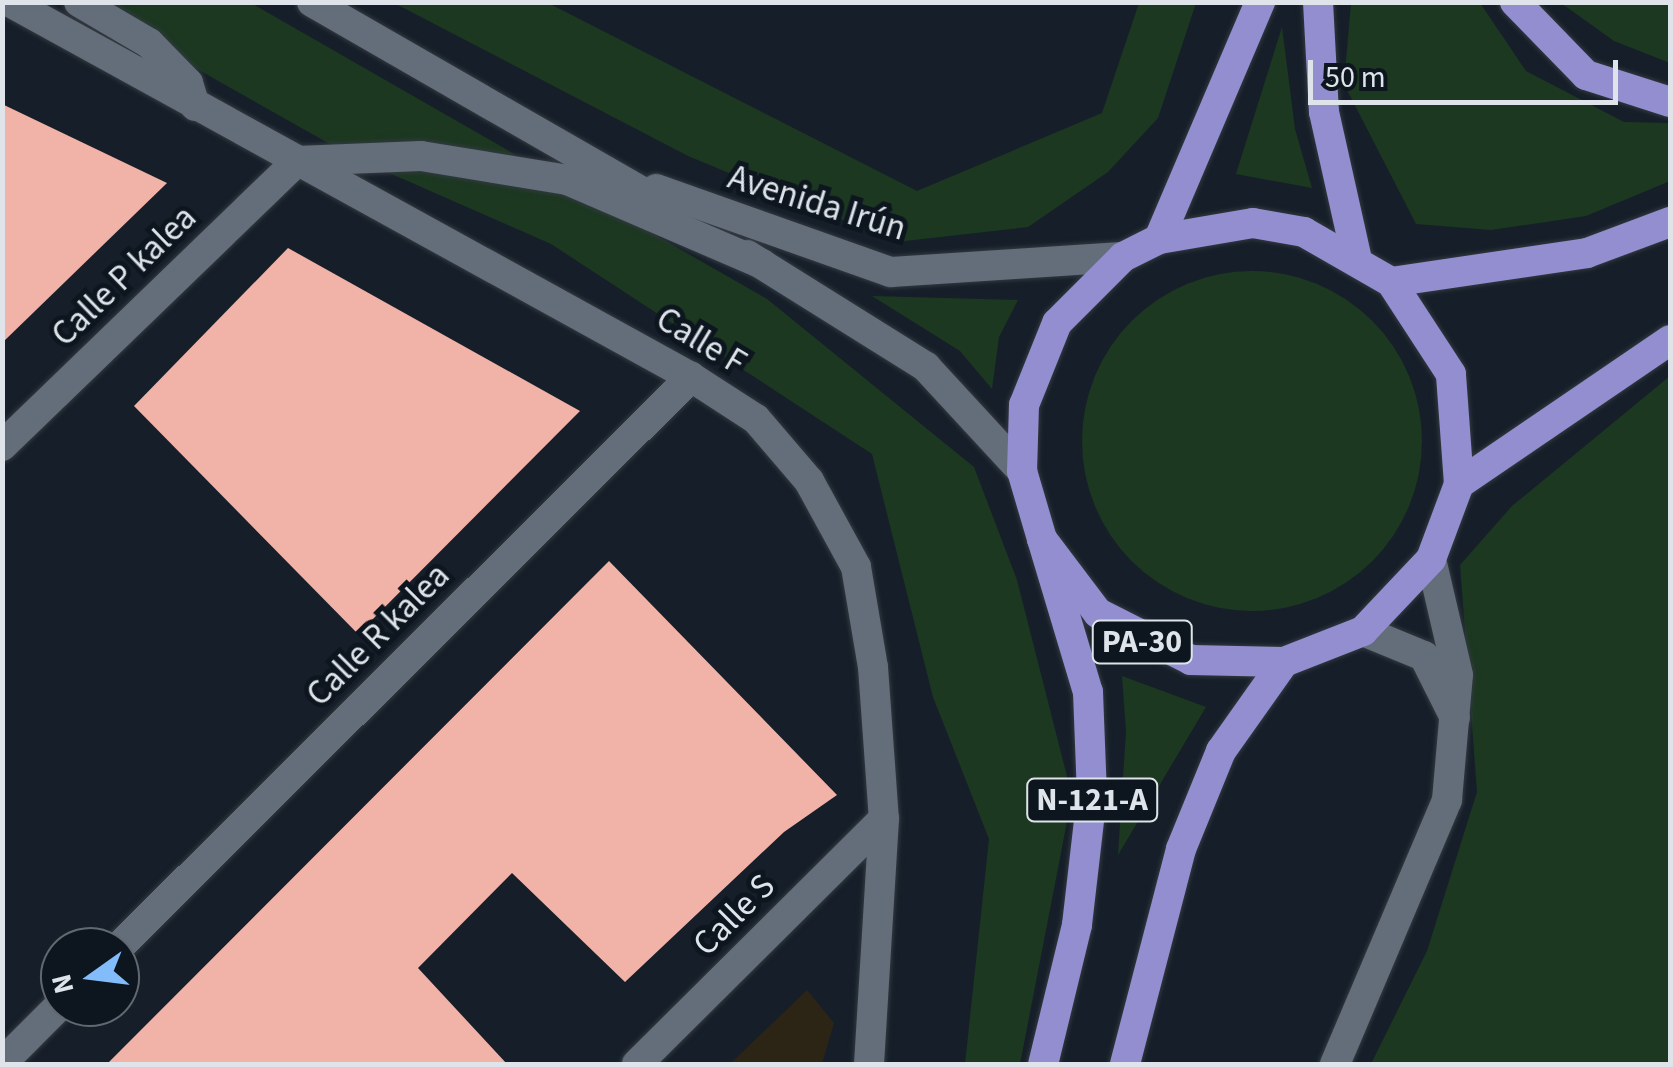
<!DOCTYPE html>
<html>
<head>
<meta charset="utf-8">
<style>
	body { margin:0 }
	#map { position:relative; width:1673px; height:1067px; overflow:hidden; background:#161f29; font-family:"Source Sans 3",sans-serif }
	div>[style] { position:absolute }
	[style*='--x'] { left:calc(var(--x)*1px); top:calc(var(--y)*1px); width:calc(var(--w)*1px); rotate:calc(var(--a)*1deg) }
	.commercial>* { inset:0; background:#2c2414 }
	.green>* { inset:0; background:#1c3821 }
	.round { border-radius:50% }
	.building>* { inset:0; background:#f1b2a7 }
	.roads { filter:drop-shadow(0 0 2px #333941) drop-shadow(0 0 2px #333941) }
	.minor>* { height:30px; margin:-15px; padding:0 15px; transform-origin:15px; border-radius:15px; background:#636e7a }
	.highway>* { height:30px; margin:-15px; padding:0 15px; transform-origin:15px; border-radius:15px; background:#938ed0 }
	span { translate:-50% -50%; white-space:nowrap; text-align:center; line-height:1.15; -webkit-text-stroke:10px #0d161f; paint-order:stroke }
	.shield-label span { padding:2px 8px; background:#0d161f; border:2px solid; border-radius:8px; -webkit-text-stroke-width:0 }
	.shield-label { font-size:32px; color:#dee4ea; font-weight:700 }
	.street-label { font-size:35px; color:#dee4ea }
	.frame { position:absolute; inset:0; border:5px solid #dee4ea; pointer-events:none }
	.north { position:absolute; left:40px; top:927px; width:100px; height:100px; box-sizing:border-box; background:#0d161f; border:2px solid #616870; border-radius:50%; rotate:256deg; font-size:28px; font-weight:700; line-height:40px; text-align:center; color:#dee4ea }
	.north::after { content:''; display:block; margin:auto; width:35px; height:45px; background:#83bcfb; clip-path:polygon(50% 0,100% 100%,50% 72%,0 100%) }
	.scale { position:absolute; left:1308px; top:60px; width:310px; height:45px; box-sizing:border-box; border:5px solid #dee4ea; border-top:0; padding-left:12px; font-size:30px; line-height:35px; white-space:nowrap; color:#dee4ea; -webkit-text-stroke:8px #0d161f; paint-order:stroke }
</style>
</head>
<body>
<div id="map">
	<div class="commercial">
		<div style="clip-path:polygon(807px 990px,834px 1023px,822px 1064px,730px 1064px)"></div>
	</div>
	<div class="green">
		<div style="clip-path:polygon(80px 3px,251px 3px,767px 299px,974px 467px,1017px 580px,1072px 796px,1020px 1064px,965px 1064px,989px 839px,933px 697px,872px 454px,551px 244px,353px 157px)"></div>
		<div style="clip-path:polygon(394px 3px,548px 3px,917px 191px,1102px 113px,1139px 3px,1196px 3px,1158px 118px,1108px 172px,1028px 227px,896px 242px,688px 156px)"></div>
		<div style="clip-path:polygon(1351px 3px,1480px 3px,1526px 71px,1624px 122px,1670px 123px,1670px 181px,1586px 216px,1491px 230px,1416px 224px,1344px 84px)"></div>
		<div style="clip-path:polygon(1561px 3px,1670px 3px,1670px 63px,1614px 41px)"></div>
		<div style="clip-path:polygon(1282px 27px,1295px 129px,1312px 188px,1236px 174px)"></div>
		<div class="round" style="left:1082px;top:271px;width:340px;height:340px"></div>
		<div style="clip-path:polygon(872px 296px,1018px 300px,999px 337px,992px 389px,960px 351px)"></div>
		<div style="clip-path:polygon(1670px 376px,1670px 1064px,1371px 1064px,1427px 951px,1477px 792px,1460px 565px,1512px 506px)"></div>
		<div style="clip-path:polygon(1122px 676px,1206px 707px,1118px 855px,1126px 732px)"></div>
	</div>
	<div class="building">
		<div style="clip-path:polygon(2px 104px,167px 183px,2px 343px)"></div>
		<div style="clip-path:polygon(288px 248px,580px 411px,358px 634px,134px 406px)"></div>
		<div style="clip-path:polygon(609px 561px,837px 795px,784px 832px,625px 982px,512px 873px,418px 968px,507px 1064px,107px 1064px)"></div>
	</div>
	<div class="roads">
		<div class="minor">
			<div style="--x:10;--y:2;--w:777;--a:28.84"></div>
			<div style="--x:691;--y:377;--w:77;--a:32.9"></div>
			<div style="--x:756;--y:419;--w:82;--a:49.5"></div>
			<div style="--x:809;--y:481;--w:98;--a:61.3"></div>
			<div style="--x:856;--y:567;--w:101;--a:80.4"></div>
			<div style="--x:873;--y:667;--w:152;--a:85.9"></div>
			<div style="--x:884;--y:819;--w:245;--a:93.5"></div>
			<div style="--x:79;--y:2;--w:81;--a:30.4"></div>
			<div style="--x:149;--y:43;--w:56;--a:45.7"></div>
			<div style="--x:188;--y:83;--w:24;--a:73"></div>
			<div style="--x:312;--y:2;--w:418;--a:29.9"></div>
			<div style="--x:656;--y:189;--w:249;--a:19.5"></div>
			<div style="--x:891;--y:272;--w:232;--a:-3.7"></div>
			<div style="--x:747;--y:255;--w:211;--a:32"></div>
			<div style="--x:926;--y:367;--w:142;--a:47.3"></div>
			<div style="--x:2;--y:446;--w:410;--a:-44"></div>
			<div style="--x:297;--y:161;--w:124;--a:-2.3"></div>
			<div style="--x:421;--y:156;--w:148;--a:9.3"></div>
			<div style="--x:567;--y:180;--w:212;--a:23.3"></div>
			<div style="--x:1363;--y:631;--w:66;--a:22.3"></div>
			<div style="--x:1424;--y:656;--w:69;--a:63.4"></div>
			<div style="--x:119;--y:947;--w:808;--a:-44.9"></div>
			<div style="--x:2;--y:1063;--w:82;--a:-45"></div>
			<div style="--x:637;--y:1064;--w:348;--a:-44.8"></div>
			<div style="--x:1335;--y:1064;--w:287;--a:-67"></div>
			<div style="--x:1447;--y:800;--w:125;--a:-85"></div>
			<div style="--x:1458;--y:675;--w:119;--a:-103.1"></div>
		</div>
		<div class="highway">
			<div style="--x:1318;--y:2;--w:110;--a:86.9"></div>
			<div style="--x:1324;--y:112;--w:147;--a:77.4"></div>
			<div style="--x:1515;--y:2;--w:102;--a:45.8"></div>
			<div style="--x:1586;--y:75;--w:88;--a:17.8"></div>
			<div style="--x:1159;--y:239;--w:258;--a:-66.9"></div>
			<div style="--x:1391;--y:282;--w:198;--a:-8.4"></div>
			<div style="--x:1587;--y:253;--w:89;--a:-20.5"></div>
			<div style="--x:1459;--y:484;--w:255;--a:-34.3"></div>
			<div style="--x:1042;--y:539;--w:93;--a:52.9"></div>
			<div style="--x:1098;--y:613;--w:104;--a:26.8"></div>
			<div style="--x:1191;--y:660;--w:93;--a:1.2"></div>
			<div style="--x:1284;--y:662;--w:85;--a:-21.4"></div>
			<div style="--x:1363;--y:631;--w:99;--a:-46.6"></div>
			<div style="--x:1431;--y:559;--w:80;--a:-69.5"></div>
			<div style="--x:1459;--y:484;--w:110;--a:-94.2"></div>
			<div style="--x:1451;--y:374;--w:110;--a:-123.1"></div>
			<div style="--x:1391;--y:282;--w:100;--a:-150.1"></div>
			<div style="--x:1304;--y:232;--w:52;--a:-170"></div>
			<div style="--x:1253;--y:223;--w:95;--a:170.3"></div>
			<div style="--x:1159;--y:239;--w:40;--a:153.4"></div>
			<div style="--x:1123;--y:257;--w:93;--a:135"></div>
			<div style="--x:1057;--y:323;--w:88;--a:111.9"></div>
			<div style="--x:1024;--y:405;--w:66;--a:91.7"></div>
			<div style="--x:1022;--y:471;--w:71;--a:73.6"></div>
			<div style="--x:1042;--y:539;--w:160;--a:73.3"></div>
			<div style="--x:1088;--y:692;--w:103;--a:87.8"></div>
			<div style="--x:1092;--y:795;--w:131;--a:96.6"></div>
			<div style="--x:1077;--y:925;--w:143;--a:103.7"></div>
			<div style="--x:1125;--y:1064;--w:222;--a:-75.4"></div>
			<div style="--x:1181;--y:849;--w:106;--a:-67.8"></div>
			<div style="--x:1221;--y:751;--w:109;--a:-54.7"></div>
		</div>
	</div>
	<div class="shield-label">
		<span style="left:1142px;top:642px">PA-30</span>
		<span style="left:1092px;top:800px">N-121-A</span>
	</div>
	<div class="street-label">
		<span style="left:817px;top:203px;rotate:17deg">Avenida Irún</span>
		<span style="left:124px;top:276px;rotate:-44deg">Calle P kalea</span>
		<span style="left:701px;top:341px;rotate:31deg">Calle F</span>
		<span style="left:378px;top:635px;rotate:-45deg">Calle R kalea</span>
		<span style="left:734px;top:915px;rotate:-45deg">Calle S</span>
	</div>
	<div class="frame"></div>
	<div class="north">N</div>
	<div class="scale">50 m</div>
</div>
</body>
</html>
